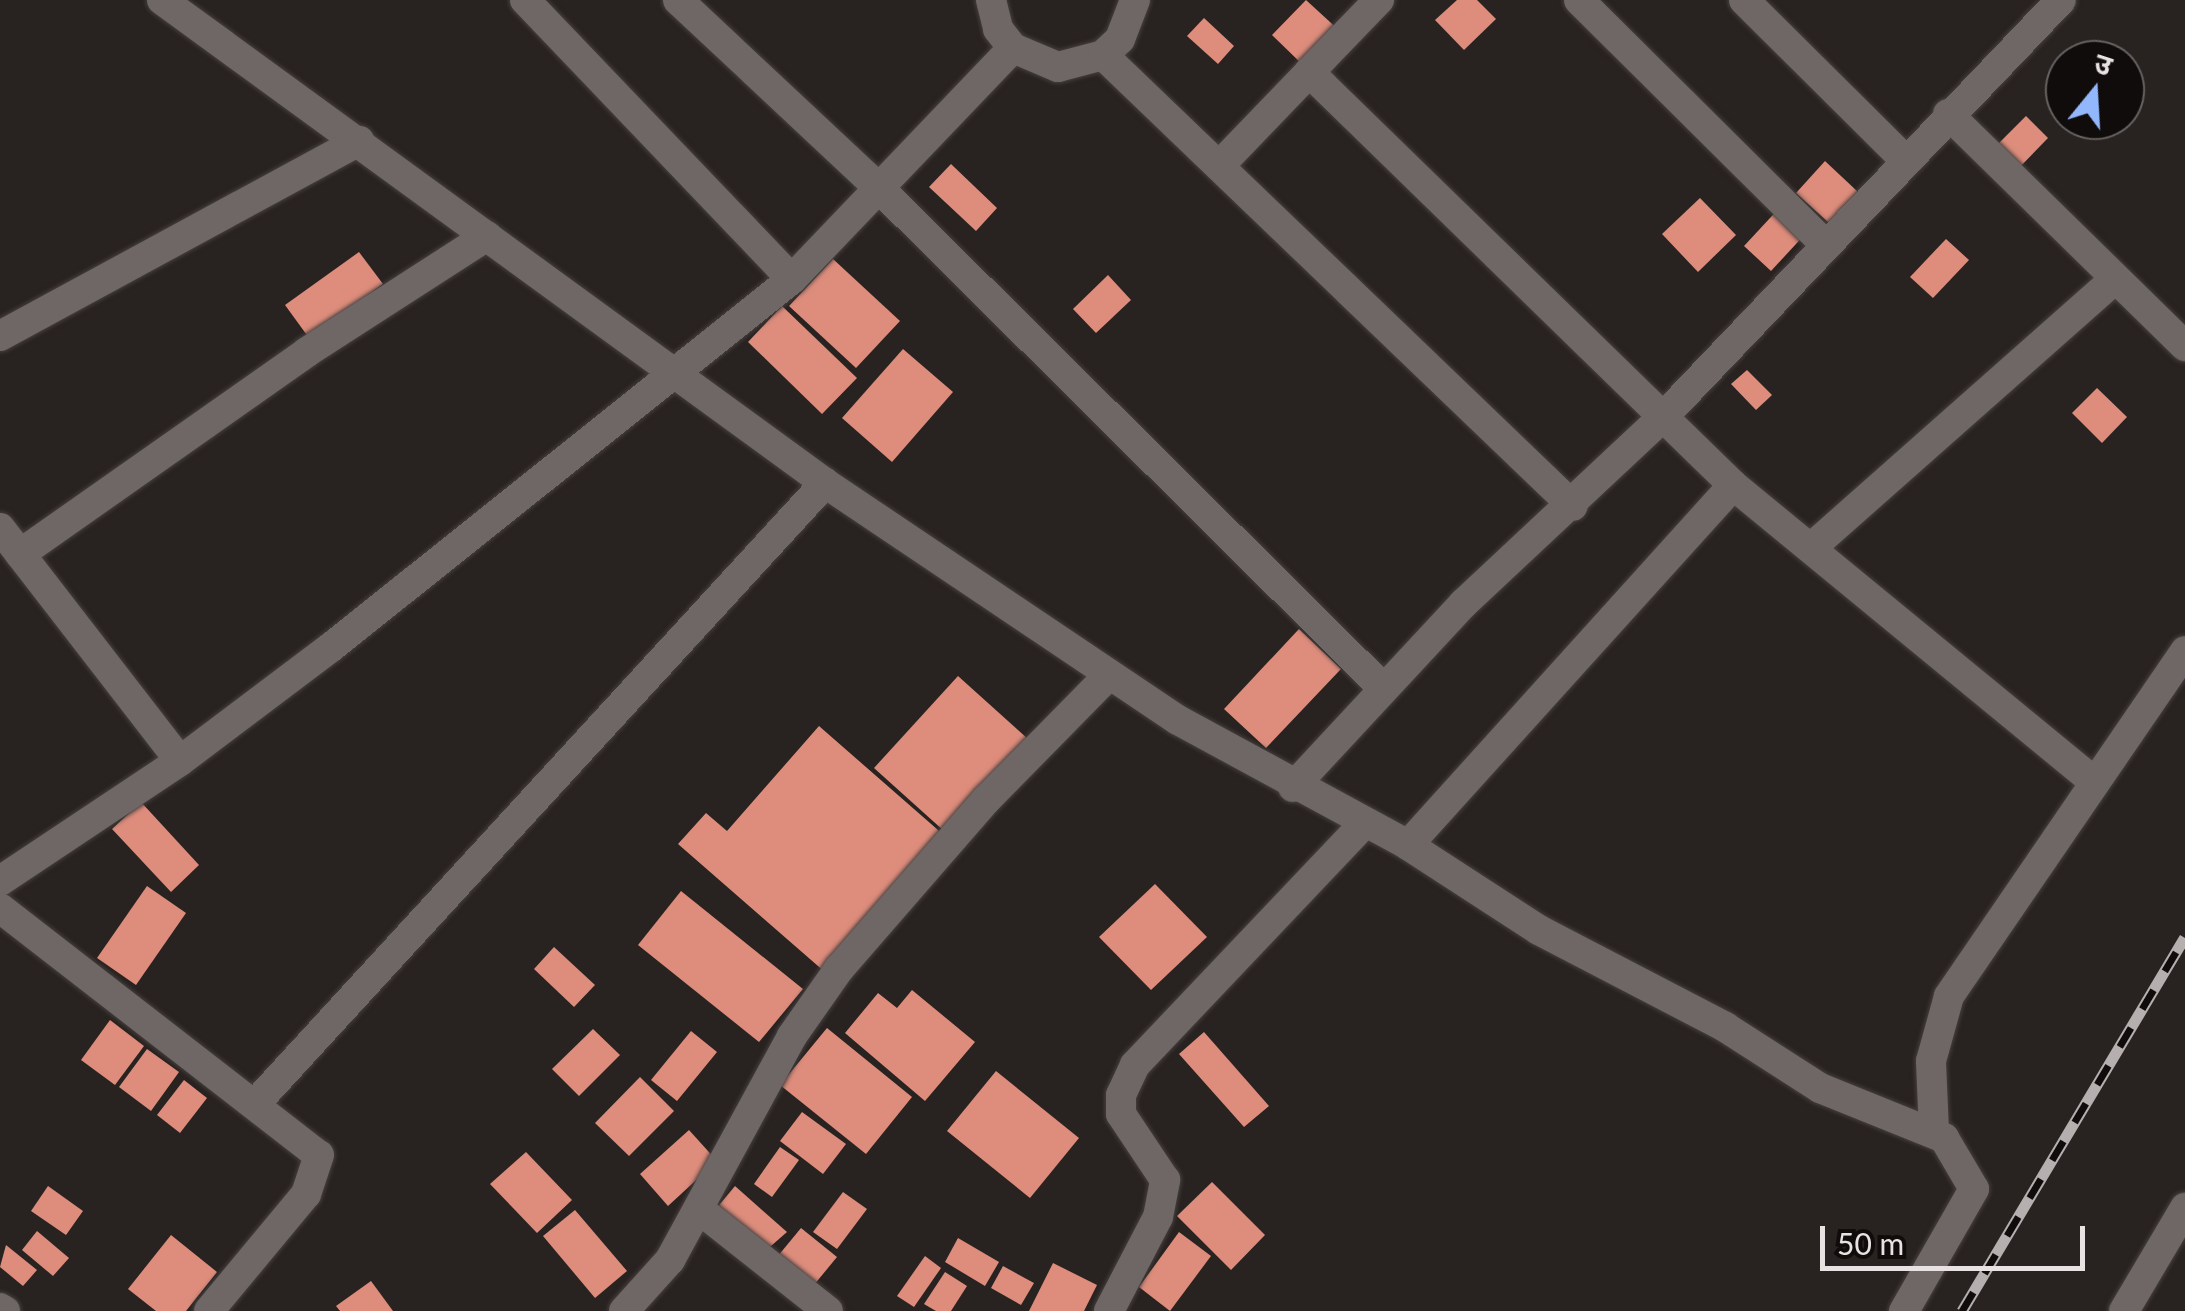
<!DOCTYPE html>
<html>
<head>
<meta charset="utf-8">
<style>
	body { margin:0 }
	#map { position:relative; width:2185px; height:1311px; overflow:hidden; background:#282220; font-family:Lato,"Noto Sans Devanagari",sans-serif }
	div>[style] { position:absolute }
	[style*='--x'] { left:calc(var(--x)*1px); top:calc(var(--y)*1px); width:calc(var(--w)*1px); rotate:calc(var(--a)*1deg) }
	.building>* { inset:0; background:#de8d7c }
	.roads { filter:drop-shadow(0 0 2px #453f3e) drop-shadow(0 0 2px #453f3e) }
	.street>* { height:30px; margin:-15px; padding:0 15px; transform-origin:15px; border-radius:15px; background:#6f6765 }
	.rail>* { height:11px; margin-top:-5.5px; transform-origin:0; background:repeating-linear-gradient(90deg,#0f0c0b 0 22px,#b5b0af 0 44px); box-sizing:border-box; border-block:2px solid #b5b0af }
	span { translate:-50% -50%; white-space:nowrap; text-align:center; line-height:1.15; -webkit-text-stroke:10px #0f0c0b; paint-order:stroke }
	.north { position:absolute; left:2045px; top:40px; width:100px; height:100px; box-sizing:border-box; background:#0f0c0b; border:2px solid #666261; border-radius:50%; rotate:18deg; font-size:28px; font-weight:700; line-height:40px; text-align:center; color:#e8e3e2 }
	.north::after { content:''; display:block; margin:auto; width:35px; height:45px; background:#93b7fd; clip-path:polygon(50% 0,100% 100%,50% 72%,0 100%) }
	.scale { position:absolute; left:1820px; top:1226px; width:265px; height:45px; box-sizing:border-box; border:5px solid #e8e3e2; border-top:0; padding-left:12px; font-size:30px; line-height:35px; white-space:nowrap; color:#e8e3e2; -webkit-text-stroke:8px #0f0c0b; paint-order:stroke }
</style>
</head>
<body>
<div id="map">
	<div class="building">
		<div style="clip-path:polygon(1306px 0,1342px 33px,1307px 69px,1272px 35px)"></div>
		<div style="clip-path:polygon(1457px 0,1477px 0,1496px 19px,1464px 50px,1435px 20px)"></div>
		<div style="clip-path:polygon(1204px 18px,1234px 46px,1218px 64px,1187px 36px)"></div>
		<div style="clip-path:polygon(2026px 116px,2048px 138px,2017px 170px,1994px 148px)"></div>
		<div style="clip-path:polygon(1825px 161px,1858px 192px,1829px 223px,1796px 193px)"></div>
		<div style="clip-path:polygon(951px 164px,997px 208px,976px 231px,929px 187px)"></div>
		<div style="clip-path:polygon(1700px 198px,1736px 235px,1698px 272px,1662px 234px)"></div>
		<div style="clip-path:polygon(1782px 205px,1809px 230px,1771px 271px,1744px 246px)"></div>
		<div style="clip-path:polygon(1946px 239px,1969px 260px,1933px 298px,1910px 277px)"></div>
		<div style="clip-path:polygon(359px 252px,383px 284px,309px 338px,285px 305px)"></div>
		<div style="clip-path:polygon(833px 259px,900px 321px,856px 368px,789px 306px)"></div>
		<div style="clip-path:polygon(1108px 275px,1131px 300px,1096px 333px,1073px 309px)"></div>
		<div style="clip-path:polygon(782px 306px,857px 378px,822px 414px,748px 342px)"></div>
		<div style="clip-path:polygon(903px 349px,953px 392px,892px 462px,842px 418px)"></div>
		<div style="clip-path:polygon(1747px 370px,1772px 395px,1756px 410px,1731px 384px)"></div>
		<div style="clip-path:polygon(2097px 388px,2127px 417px,2102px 443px,2072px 413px)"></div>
		<div style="clip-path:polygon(1299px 629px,1341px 669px,1266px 748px,1224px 709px)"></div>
		<div style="clip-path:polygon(958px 676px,1028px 739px,944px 831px,874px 768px)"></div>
		<div style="clip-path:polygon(819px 726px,946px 837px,826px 973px,678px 844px,706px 813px,727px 831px)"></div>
		<div style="clip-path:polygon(141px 802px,199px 865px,171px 892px,112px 829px)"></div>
		<div style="clip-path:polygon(1155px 884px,1207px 937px,1151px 990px,1099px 937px)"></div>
		<div style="clip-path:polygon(147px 886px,186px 913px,136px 985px,97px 958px)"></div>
		<div style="clip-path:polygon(681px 891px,803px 989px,759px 1042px,638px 945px)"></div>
		<div style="clip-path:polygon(554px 947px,595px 985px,574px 1007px,534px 969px)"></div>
		<div style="clip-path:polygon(912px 990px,975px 1042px,925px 1101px,845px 1033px,878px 993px,897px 1008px)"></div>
		<div style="clip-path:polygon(110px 1020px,144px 1046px,115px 1085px,81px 1060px)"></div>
		<div style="clip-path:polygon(827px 1028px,912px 1097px,866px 1154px,780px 1085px)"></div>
		<div style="clip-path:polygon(593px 1029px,620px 1055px,579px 1096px,552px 1069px)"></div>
		<div style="clip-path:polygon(691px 1031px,717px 1052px,677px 1101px,651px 1080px)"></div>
		<div style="clip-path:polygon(1204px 1032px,1269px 1106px,1244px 1127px,1179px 1054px)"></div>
		<div style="clip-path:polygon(147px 1049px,179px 1072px,151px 1111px,119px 1087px)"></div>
		<div style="clip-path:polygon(996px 1071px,1079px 1138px,1030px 1198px,947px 1131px)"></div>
		<div style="clip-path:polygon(640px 1077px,674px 1111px,629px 1156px,595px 1123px)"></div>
		<div style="clip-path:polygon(184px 1080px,207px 1098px,180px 1133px,157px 1115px)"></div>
		<div style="clip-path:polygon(802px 1112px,846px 1144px,823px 1174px,780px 1141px)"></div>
		<div style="clip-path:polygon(689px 1130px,717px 1161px,668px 1206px,640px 1174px)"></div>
		<div style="clip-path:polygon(780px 1147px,799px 1160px,772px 1197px,754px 1184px)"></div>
		<div style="clip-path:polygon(526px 1152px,572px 1200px,537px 1233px,490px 1184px)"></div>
		<div style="clip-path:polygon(1212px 1182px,1265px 1235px,1231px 1270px,1177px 1216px)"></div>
		<div style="clip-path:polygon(48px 1186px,83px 1211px,66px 1235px,31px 1211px)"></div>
		<div style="clip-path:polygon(735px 1186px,787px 1232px,763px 1253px,715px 1210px)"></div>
		<div style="clip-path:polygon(843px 1192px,867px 1209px,837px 1249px,813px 1232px)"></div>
		<div style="clip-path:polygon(575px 1210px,627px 1271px,595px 1298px,543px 1236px)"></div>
		<div style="clip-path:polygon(801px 1228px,837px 1257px,809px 1291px,773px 1262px)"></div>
		<div style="clip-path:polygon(37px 1231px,69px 1258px,53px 1276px,22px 1250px)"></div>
		<div style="clip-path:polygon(1179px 1232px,1211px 1256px,1170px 1311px,1139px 1287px)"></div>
		<div style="clip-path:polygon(171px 1235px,217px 1272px,186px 1311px,156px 1311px,128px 1289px)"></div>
		<div style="clip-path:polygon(958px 1238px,999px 1262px,985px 1286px,945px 1262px)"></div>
		<div style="clip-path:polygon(6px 1245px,37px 1270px,23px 1286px,0 1267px)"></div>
		<div style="clip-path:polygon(925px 1256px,941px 1268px,914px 1307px,897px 1296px)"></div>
		<div style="clip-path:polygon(1053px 1263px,1097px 1285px,1084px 1311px,1029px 1311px)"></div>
		<div style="clip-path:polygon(1003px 1266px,1034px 1283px,1021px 1305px,991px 1288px)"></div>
		<div style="clip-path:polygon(945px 1272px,967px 1286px,951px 1311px,936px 1311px,924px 1304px)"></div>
		<div style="clip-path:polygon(371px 1281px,393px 1311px,340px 1311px,336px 1306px)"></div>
	</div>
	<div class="roads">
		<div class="street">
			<div style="--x:162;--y:0;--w:820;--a:36.07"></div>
			<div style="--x:825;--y:483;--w:425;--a:33.9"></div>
			<div style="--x:1178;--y:720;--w:262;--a:28.5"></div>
			<div style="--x:1408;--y:845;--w:156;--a:33"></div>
			<div style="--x:1539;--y:930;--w:210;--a:27.5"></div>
			<div style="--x:1725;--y:1027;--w:113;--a:32.7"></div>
			<div style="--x:1820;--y:1088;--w:134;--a:22"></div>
			<div style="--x:1944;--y:1138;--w:59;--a:59.5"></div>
			<div style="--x:1974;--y:1189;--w:141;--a:119.8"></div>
			<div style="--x:525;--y:0;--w:386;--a:46.3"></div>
			<div style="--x:678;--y:0;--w:278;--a:43.1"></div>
			<div style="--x:881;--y:190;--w:707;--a:44.77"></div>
			<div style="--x:991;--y:0;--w:30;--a:76"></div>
			<div style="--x:998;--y:29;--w:24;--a:52"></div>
			<div style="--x:1013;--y:48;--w:49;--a:22.9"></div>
			<div style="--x:1058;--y:67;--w:47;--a:-14.9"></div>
			<div style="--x:1103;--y:55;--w:23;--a:-43"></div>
			<div style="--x:1120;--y:39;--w:42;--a:-69"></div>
			<div style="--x:1579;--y:0;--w:348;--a:44.8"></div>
			<div style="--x:1744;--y:0;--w:226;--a:44.8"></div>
			<div style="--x:1103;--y:55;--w:651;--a:43.82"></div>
			<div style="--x:1309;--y:72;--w:592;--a:44.25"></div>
			<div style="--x:1733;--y:485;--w:466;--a:39.4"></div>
			<div style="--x:1948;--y:114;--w:332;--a:44.4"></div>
			<div style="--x:1219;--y:166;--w:231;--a:-46.1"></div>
			<div style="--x:0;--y:336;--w:409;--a:-28.5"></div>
			<div style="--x:0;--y:528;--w:294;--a:52.3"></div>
			<div style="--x:1812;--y:547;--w:405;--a:-41.5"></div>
			<div style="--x:20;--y:554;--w:351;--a:-35.1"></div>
			<div style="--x:307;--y:352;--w:214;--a:-32.8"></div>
			<div style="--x:1293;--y:787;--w:250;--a:-47.1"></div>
			<div style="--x:1463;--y:604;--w:278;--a:-43.1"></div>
			<div style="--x:1666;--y:414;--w:572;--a:-46.35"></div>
			<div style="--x:1408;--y:845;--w:485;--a:-47.9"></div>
			<div style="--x:0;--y:881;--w:216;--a:-33.7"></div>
			<div style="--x:180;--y:761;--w:188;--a:-37"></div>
			<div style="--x:330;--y:648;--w:591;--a:-38.61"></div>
			<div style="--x:792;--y:279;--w:320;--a:-46.3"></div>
			<div style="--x:0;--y:908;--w:403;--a:37.8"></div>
			<div style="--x:319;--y:1155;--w:41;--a:108.4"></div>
			<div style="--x:306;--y:1194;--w:152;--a:129.7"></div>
			<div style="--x:255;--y:1104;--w:843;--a:-47.45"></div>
			<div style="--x:1934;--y:1131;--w:70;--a:-92.5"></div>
			<div style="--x:1931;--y:1061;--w:67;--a:-74.5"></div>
			<div style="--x:1949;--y:996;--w:418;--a:-55.6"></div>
			<div style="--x:700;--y:1210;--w:163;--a:38.3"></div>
			<div style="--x:0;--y:1308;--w:6;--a:31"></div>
			<div style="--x:624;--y:1311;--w:69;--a:-48"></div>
			<div style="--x:670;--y:1260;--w:255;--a:-61.4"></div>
			<div style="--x:792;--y:1036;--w:82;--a:-55"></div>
			<div style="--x:839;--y:969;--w:225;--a:-49"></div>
			<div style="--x:987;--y:799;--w:174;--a:-45.5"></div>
			<div style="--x:1109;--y:1311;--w:106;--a:-62.5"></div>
			<div style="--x:1158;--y:1217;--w:38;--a:-79"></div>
			<div style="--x:1165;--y:1180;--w:79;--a:-123.7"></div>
			<div style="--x:1121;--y:1114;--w:19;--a:-90"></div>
			<div style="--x:1121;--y:1095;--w:33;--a:-65"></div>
			<div style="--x:1135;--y:1065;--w:332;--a:-46.5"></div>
			<div style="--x:2124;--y:1311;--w:120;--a:-59.4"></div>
		</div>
	</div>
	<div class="rail">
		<div style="--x:1962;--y:1311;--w:435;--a:-59.2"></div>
	</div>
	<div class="north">उ</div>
	<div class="scale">50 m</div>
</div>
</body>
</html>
